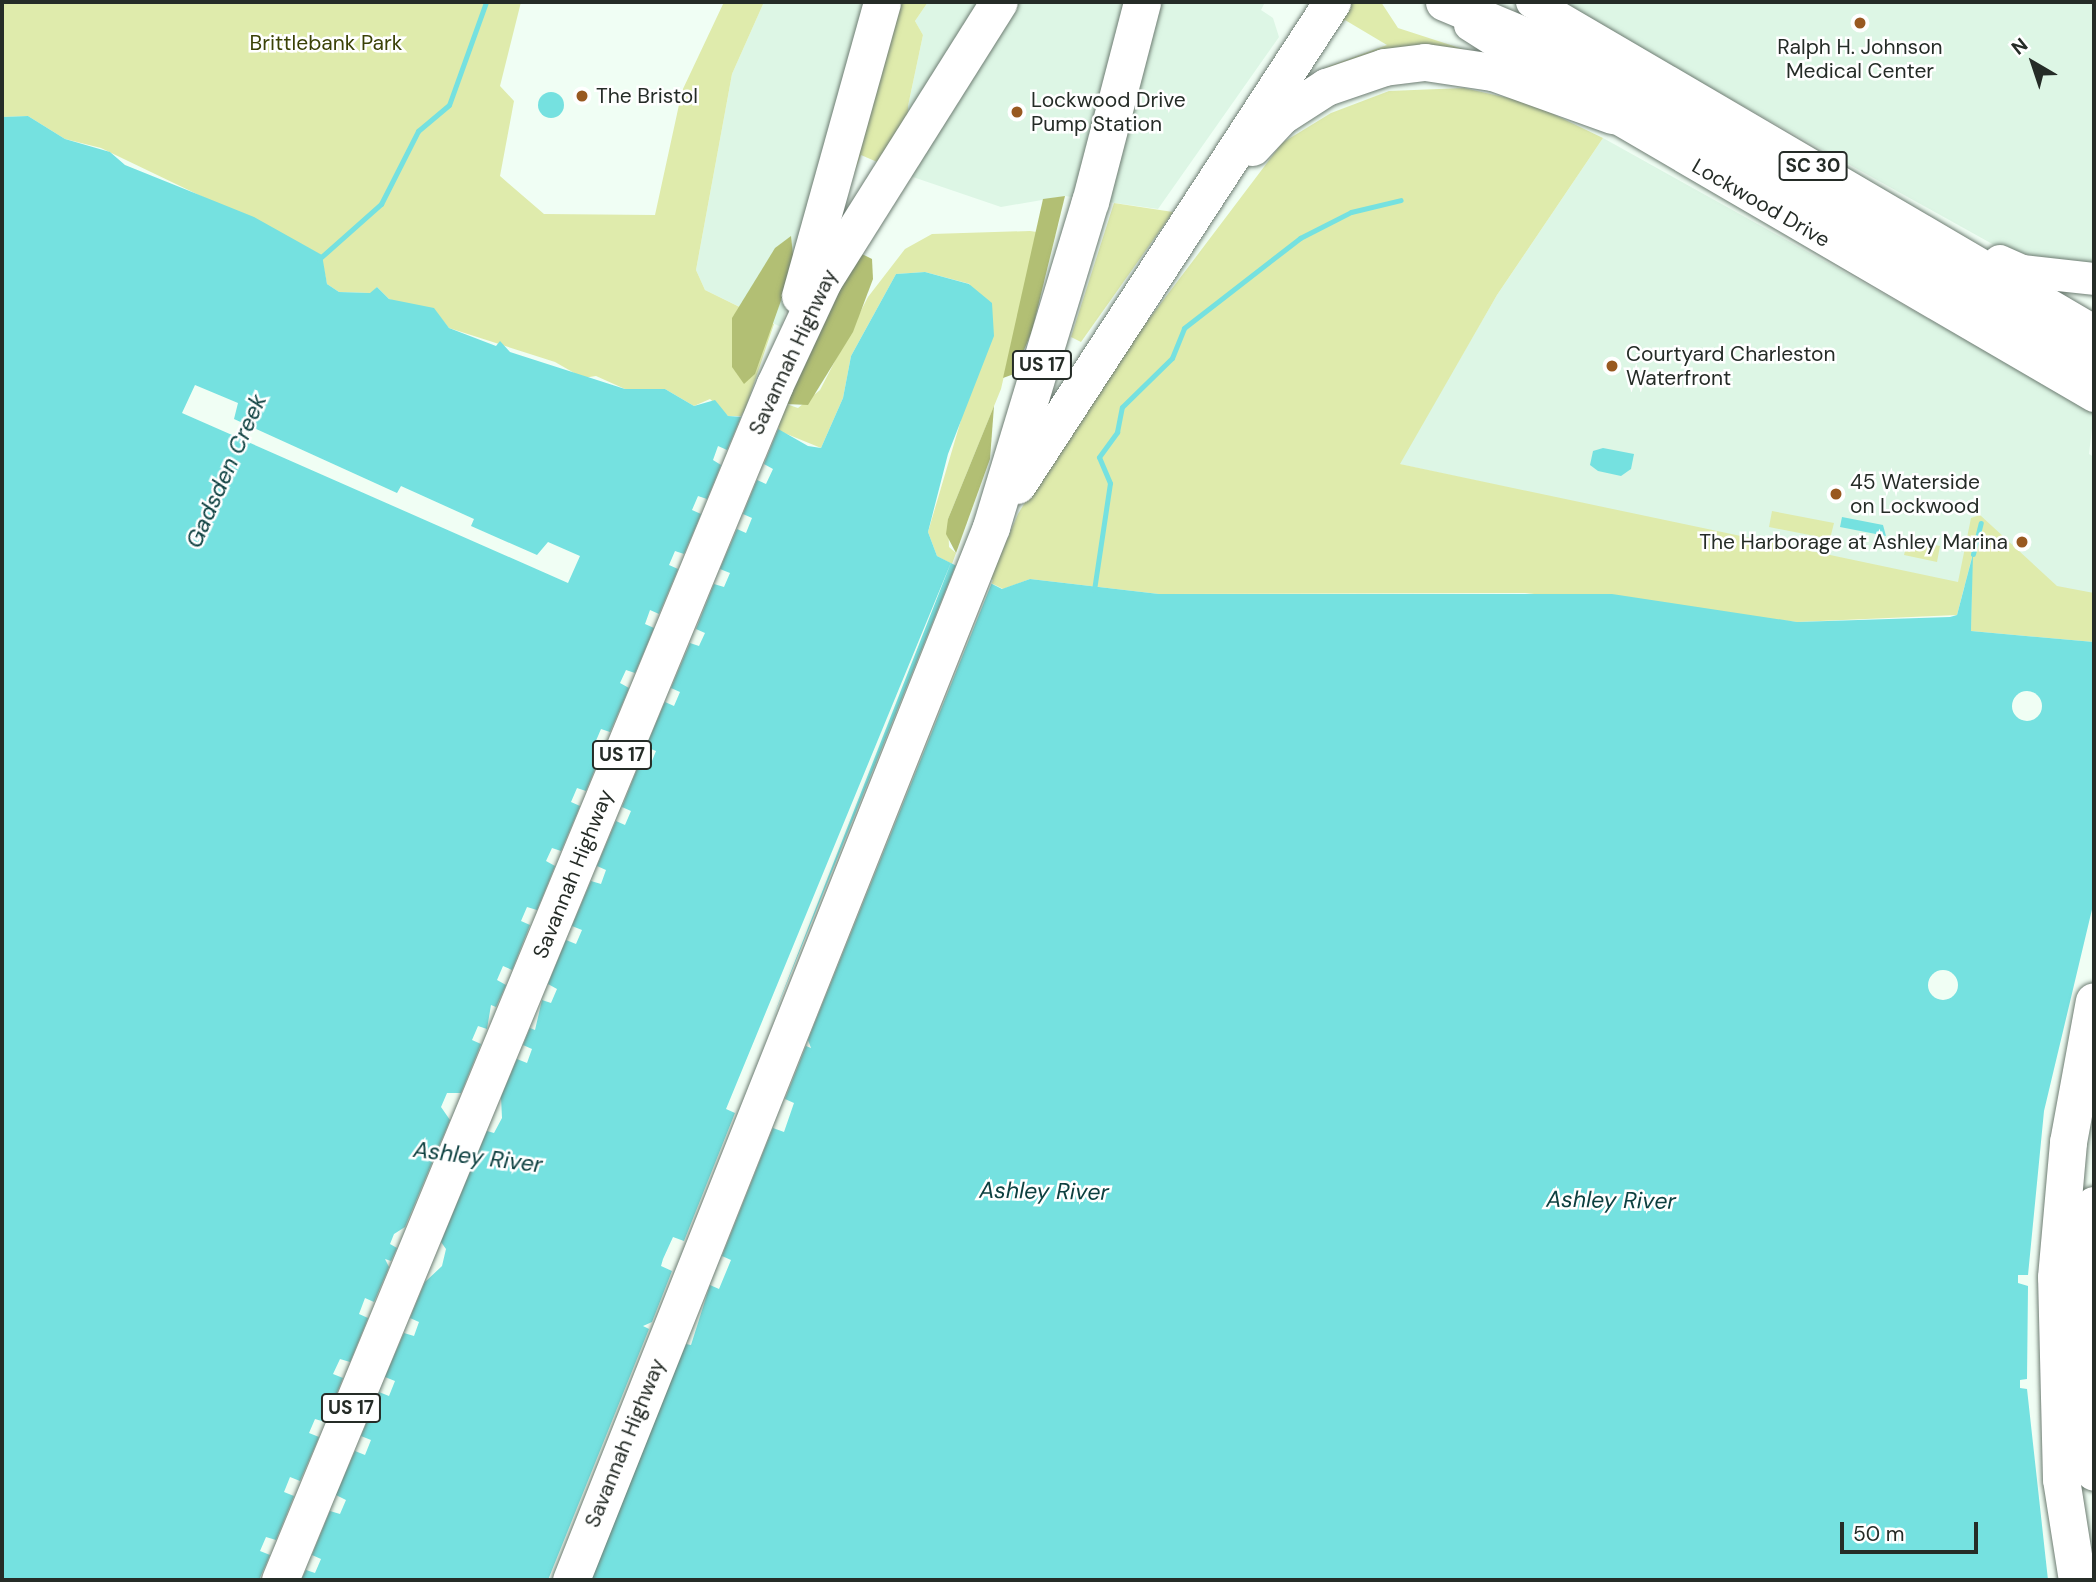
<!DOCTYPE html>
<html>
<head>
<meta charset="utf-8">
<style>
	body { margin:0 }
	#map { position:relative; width:2096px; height:1582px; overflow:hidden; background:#f0fef4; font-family:"DM Sans",sans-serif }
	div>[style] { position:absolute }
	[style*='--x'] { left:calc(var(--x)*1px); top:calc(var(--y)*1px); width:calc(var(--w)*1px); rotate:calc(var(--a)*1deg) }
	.built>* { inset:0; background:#ddf6e5 }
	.green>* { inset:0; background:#dfebac }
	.forest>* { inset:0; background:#b2bf74 }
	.water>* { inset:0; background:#75e1e0 }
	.round { border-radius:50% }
	.pier>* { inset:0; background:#f0fef4 }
	.stream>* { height:5px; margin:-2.5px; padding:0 2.5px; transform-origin:2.5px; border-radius:2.5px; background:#75e1e0 }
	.roads { filter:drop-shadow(0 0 2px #6d7c72) drop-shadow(0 0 2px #6d7c72) }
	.primary>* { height:32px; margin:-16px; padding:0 16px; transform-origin:16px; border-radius:16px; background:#fff }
	.highway>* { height:37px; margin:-18.5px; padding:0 18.5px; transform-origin:18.5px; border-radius:18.5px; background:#fff }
	.dots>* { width:19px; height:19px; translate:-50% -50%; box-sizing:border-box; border:4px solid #fff; border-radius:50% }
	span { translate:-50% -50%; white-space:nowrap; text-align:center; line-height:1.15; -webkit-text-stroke:5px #fff; paint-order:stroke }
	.shield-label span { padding:2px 5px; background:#fff; border:2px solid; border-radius:5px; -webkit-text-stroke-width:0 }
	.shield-label { font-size:19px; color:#252c27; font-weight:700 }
	.park-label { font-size:21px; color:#3b4207 }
	.poi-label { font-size:21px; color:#252c27 }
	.left { translate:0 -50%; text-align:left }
	.right { translate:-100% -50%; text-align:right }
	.street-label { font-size:21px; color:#252c27 }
	.water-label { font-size:23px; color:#0d4040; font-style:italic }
	.frame { position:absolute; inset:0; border:4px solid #252c27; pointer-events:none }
	.north { position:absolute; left:1998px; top:28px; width:70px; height:70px; -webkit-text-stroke:5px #fff; paint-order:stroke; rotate:321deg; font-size:19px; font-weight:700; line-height:28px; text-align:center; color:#252c27 }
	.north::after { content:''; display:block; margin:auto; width:24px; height:32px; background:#252c27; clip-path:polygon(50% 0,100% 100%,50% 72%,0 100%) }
	.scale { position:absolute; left:1840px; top:1522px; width:138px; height:32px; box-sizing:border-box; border:4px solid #252c27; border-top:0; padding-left:9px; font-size:21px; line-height:24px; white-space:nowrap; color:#252c27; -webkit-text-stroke:5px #fff; paint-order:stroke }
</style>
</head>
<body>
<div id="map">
	<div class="built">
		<div style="clip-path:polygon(764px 2px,872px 2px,781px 327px,705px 290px,696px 270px,732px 74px)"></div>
		<div style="clip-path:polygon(928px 2px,1265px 2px,1261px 10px,1273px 18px,1279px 37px,1158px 209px,1065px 196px,1001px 207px,907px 175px,908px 106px,923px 35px,915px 21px)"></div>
		<div style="clip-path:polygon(1556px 2px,2094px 2px,2094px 272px,1996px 246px)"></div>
		<div style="clip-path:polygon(1603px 138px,2094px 411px,2089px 454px,2094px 457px,2094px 614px,1399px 464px,1497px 295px)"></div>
	</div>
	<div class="green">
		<div style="clip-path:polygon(2px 2px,521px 2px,500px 86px,514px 101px,500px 176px,544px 214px,655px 215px,682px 91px,724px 2px,764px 2px,732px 74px,696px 270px,705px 290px,774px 324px,743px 416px,728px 416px,710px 399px,694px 406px,665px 389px,625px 389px,596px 376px,583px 378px,555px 362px,449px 328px,440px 317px,389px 299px,377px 287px,371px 293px,339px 292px,327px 284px,321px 255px,301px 244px,101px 148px,65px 139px,28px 116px,2px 117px)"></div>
		<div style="clip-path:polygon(897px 2px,928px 2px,915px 21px,923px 35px,908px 106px,907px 175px,861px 155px,848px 189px)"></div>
		<div style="clip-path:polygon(1338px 2px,1381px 2px,1398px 28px,1469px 51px,1324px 68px,1387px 45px,1345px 20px,1339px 25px)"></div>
		<div style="clip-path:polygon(1464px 88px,1530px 103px,1603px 138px,1497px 295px,1400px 464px,1958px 582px,1971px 518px,1980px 515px,2057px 586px,2094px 593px,2094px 642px,1971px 631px,1972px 557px,1957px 615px,1797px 622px,1525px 593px,1159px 594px,1030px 579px,1003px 589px,989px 582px,1018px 514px,1081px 409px,1282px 143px,1331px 113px,1389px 91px)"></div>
		<div style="clip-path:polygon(1114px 203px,1173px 212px,1081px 342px,1071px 337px)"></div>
		<div style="clip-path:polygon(1030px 231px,1037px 232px,1001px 389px,948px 519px,949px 547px,956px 553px,952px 564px,937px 556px,928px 532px,961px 420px,970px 284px,925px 272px,896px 274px,851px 356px,843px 398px,821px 448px,777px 430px,786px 404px,798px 408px,820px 390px,868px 297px,905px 249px,932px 234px)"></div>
		<div style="clip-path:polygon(1772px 511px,1834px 523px,1830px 539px,1769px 527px)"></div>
		<div style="clip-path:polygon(1908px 539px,1940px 546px,1937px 562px,1904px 555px)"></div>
	</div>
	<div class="forest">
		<div style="clip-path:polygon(1065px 196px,1032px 331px,1014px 374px,1003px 378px,1043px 199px)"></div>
		<div style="clip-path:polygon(791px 236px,794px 264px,755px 374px,744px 384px,732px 367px,732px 318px,775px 248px)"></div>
		<div style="clip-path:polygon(858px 252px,872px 259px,873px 279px,853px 332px,808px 405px,786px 404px)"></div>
		<div style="clip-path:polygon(994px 406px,990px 459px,956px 553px,946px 534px,948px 519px)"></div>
	</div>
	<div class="water">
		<div class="round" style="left:538px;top:92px;width:26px;height:26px"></div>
		<div style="clip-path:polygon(28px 116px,65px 139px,110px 152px,125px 165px,254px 217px,322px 255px,327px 284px,339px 292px,370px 293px,377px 287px,389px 299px,434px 308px,449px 328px,496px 346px,500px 341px,510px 352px,625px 389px,665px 389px,694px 406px,715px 400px,728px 416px,759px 418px,808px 446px,821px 448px,843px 398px,851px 356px,896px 274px,925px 272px,969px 284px,992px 303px,994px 336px,948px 454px,928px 532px,937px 556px,1002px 589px,1030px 579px,1159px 594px,1612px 594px,1797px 622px,1950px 617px,1957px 615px,1973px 554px,1971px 631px,2094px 642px,2094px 1580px,2px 1580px,2px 117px)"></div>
		<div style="clip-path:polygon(1603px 448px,1634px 454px,1631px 469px,1621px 476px,1598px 471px,1590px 465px,1593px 451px)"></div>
		<div style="clip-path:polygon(1842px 517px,1883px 525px,1886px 536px,1840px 527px)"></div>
	</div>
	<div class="pier">
		<div style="clip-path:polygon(195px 385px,238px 403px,234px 419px,397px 493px,401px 486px,474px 519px,471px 526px,537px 555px,548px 542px,580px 556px,568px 583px,182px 413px)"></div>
		<div style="clip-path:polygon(743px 412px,779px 427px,764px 464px,773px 469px,766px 484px,757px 480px,743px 514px,752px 518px,746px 533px,737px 529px,720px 569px,730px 573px,724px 587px,714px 584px,696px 629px,705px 633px,699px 646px,690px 643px,671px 688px,680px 692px,674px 706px,665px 702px,646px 747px,656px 751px,650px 766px,640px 762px,622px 807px,631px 811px,625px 825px,616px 821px,597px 866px,606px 870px,601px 884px,591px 881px,572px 926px,582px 930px,576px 944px,566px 940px,548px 984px,557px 989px,551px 1003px,542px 1000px,535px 1030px,530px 1028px,523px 1045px,532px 1049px,527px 1063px,517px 1059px,501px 1097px,502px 1118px,494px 1133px,487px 1131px,458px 1201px,441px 1242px,446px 1249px,442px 1266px,425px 1282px,410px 1318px,419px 1322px,414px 1336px,404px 1333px,385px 1377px,395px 1381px,389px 1396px,379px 1392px,361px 1436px,371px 1440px,365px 1455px,355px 1451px,336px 1495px,346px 1500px,340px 1514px,330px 1511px,312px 1555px,321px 1559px,315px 1573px,306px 1570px,301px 1580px,259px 1580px,270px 1555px,260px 1551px,266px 1537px,276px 1540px,294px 1496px,284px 1492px,290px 1477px,300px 1481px,319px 1437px,309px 1433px,315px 1419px,325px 1422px,343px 1378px,333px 1374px,340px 1359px,350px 1362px,368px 1318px,359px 1314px,365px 1298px,374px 1302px,389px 1267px,385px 1259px,391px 1261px,397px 1248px,390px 1244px,394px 1234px,405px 1227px,450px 1120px,441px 1107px,447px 1093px,461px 1093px,481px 1044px,472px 1040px,478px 1026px,487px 1029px,491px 1005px,496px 1007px,506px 985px,497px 980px,503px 966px,512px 970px,530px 925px,521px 921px,527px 907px,537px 910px,555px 866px,546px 861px,552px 848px,561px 851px,580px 806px,571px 802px,577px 788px,586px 791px,604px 747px,595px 743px,601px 729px,610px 732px,629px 688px,620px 683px,626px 670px,635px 673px,654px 628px,645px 624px,650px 610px,659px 614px,678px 569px,669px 565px,675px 551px,684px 554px,701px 514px,692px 510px,698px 496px,707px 499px,721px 465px,713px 460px,718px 446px,727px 450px)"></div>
		<div style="clip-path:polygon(952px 560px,770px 1025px,957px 562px,993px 580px,808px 1040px,811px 1048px,806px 1046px,785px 1099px,794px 1103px,784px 1132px,773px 1128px,722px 1256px,731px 1260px,719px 1289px,710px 1285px,691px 1345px,686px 1344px,591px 1580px,548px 1580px,649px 1329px,643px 1326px,652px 1322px,672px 1271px,661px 1266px,663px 1259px,673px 1237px,684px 1241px,735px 1113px,726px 1109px)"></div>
		<div class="round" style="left:2012px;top:691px;width:30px;height:30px"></div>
		<div style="clip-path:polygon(2094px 901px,2094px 1580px,2048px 1580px,2027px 1389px,2020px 1388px,2020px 1380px,2027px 1379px,2028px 1286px,2018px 1283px,2018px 1275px,2028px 1275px,2044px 1111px)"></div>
		<div class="round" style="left:1928px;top:970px;width:30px;height:30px"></div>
	</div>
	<div class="stream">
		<div style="--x:319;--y:259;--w:83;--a:-41.6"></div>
		<div style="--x:381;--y:204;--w:82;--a:-63.1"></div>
		<div style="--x:418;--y:131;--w:40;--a:-40"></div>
		<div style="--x:449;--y:105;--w:109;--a:-70.2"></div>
		<div style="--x:1973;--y:554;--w:32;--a:-76"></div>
		<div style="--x:1094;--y:590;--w:108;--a:-81.5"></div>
		<div style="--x:1110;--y:483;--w:28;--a:-113"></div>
		<div style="--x:1099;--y:457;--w:31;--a:-54"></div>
		<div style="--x:1117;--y:432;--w:25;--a:-79"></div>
		<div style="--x:1122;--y:407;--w:70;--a:-44.4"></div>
		<div style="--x:1172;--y:358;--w:32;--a:-68"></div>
		<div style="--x:1184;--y:328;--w:147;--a:-37.8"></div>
		<div style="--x:1300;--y:238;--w:57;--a:-27"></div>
		<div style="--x:1351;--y:212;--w:51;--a:-13.5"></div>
	</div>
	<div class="roads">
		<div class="primary">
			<div style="--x:1532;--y:2;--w:651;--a:30.35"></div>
			<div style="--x:1470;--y:25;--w:168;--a:32.4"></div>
			<div style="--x:1612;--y:115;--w:558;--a:30.24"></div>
			<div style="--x:2000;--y:261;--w:24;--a:24"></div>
			<div style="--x:2022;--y:271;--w:72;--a:6.3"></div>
		</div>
		<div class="highway">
			<div style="--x:1444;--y:2;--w:125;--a:22.7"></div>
			<div style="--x:1559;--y:50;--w:619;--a:30.17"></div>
			<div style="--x:1252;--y:147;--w:42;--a:-46.9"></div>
			<div style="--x:1281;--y:116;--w:54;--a:-32.8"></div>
			<div style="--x:1326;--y:87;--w:61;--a:-19"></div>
			<div style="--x:1384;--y:67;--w:41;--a:-7"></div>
			<div style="--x:1425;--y:62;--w:69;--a:8.4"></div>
			<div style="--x:1493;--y:72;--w:127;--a:19.9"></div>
			<div style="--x:800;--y:296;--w:305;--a:-74.4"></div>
			<div style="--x:1017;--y:485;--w:577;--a:-56.89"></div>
			<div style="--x:2094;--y:1205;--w:151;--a:92.7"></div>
			<div style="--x:2087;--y:1356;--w:116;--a:86.5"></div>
			<div style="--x:280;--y:1580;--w:1294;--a:-67.52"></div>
			<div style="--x:775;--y:384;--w:114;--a:-65"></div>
			<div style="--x:823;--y:281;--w:330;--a:-57.8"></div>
			<div style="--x:571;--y:1580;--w:1134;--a:-68.25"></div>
			<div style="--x:991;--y:527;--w:340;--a:-73.1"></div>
			<div style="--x:1090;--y:202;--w:207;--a:-75.4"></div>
			<div style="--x:2077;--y:1580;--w:102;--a:-99"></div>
			<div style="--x:2061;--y:1479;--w:202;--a:-91.4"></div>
			<div style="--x:2056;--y:1277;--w:136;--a:-84.9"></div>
			<div style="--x:2068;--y:1142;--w:143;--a:-79.6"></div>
		</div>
	</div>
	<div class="dots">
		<div style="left:1860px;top:23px;background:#985920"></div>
		<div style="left:582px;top:96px;background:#985920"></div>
		<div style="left:1017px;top:112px;background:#985920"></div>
		<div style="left:1612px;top:366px;background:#985920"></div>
		<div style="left:1836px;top:494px;background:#985920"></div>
		<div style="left:2022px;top:542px;background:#985920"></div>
	</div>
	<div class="shield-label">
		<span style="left:1813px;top:166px">SC 30</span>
		<span style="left:1042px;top:365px">US 17</span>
		<span style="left:622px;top:755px">US 17</span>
		<span style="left:351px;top:1408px">US 17</span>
	</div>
	<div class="park-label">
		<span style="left:326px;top:43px">Brittlebank Park</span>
	</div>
	<div class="poi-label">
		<span style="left:1860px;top:59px">Ralph H. Johnson<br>Medical Center</span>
		<span class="left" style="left:596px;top:96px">The Bristol</span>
		<span class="left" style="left:1031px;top:112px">Lockwood Drive<br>Pump Station</span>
		<span class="left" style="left:1626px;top:366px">Courtyard Charleston<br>Waterfront</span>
		<span class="left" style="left:1850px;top:494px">45 Waterside<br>on Lockwood</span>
		<span class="right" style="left:2008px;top:542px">The Harborage at Ashley Marina</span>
	</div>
	<div class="street-label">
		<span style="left:1761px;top:203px;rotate:30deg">Lockwood Drive</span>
		<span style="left:793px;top:352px;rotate:-65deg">Savannah Highway</span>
		<span style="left:573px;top:874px;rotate:-68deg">Savannah Highway</span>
		<span style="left:625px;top:1443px;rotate:-68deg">Savannah Highway</span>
	</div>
	<div class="water-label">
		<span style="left:226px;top:471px;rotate:-66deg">Gadsden Creek</span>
		<span style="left:478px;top:1157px;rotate:7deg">Ashley River</span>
		<span style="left:1044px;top:1191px;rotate:1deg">Ashley River</span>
		<span style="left:1611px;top:1200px;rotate:1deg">Ashley River</span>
	</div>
	<div class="frame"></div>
	<div class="north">N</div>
	<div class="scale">50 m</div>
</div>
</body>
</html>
